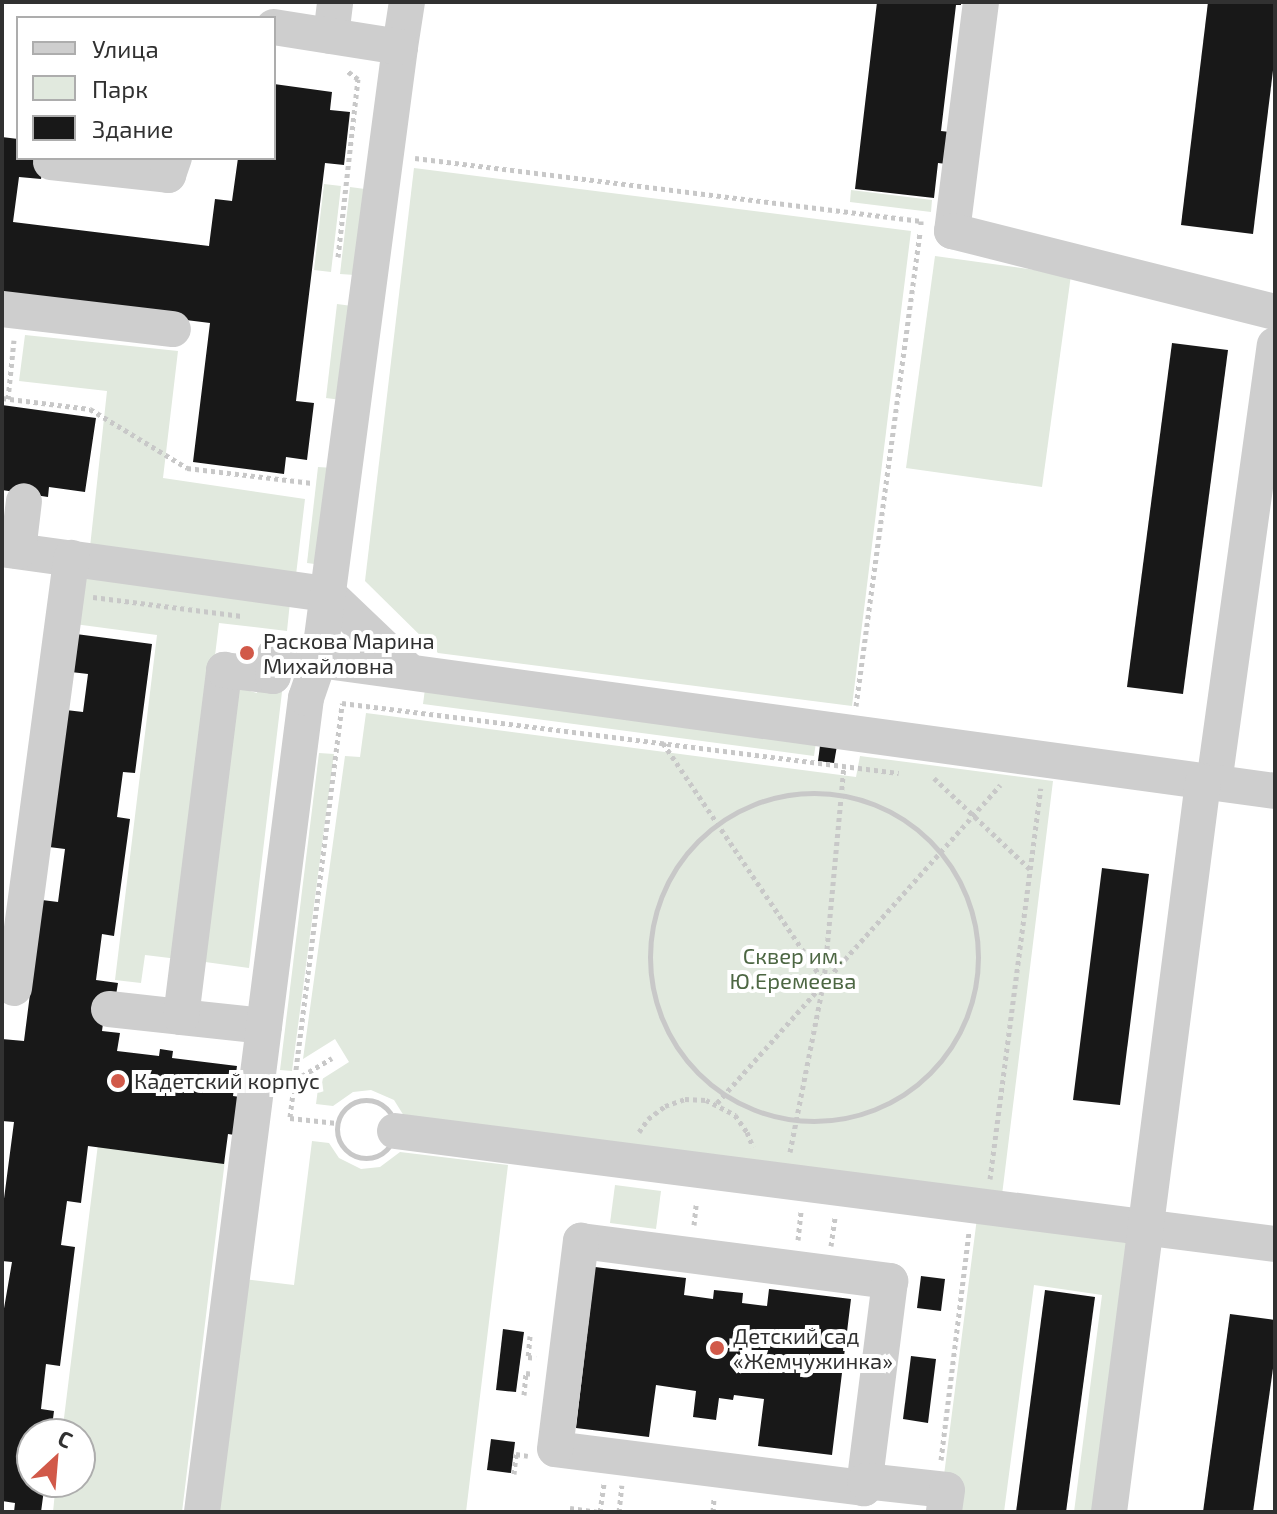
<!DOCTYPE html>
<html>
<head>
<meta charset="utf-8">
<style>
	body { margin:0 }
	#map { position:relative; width:1277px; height:1514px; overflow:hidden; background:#fff; font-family:"Exo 2",sans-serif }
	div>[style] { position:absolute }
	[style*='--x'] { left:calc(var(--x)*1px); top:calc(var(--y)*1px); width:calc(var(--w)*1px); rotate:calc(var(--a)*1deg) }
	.green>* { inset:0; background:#e1e9de }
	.building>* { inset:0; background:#181818 }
	.path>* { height:5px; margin-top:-2.5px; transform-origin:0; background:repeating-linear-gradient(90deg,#c8c8c8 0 4px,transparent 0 8px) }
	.path>.ring { margin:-2.5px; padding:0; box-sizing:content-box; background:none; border:5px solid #c8c8c8; border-radius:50% }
	.minor>* { height:36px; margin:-18px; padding:0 18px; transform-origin:18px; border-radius:18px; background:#cecece }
	.dots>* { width:22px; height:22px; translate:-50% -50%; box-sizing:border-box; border:4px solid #fff; border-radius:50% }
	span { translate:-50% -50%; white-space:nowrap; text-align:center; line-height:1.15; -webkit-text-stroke:8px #fff; paint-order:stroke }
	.poi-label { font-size:22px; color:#313131 }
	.left { translate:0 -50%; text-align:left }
	.park-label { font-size:22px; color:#4d6743 }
	.frame { position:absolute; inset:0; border:4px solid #313131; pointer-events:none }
	.legend { position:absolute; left:16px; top:16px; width:260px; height:144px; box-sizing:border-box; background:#fff; border:2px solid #adadad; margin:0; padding:10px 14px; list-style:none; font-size:24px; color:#313131 }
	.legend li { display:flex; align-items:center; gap:16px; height:40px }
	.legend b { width:40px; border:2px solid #adadad }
	.north { position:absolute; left:16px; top:1418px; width:80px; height:80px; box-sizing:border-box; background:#fff; border:2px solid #adadad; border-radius:50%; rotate:26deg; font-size:22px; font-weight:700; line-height:32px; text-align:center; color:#313131 }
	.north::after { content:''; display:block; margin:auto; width:28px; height:36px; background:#d15949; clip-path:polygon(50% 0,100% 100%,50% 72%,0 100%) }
</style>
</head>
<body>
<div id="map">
	<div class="green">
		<div style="clip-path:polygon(414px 168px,911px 231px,852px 706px,438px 653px,365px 581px)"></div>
		<div style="clip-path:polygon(324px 184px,341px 186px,331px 272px,314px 270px)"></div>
		<div style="clip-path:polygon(350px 187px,365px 189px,355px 275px,340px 274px)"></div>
		<div style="clip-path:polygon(851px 190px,932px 200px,931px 212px,850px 202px)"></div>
		<div style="clip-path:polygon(935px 256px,1071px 275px,1042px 487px,906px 468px)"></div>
		<div style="clip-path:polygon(337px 304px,352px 306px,341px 400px,326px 398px)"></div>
		<div style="clip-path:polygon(25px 335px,178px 351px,163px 478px,305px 499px,296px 575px,90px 547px,107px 391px,19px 381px)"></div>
		<div style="clip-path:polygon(318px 467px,334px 468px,322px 565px,307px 563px)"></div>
		<div style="clip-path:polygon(73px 575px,290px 602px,287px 631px,219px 623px,178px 959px,145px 955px,141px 983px,115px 980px,157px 635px,67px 623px)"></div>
		<div style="clip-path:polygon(232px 686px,257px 693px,258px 689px,282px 692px,249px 968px,198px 961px)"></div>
		<div style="clip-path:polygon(425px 689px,816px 742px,814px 756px,423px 704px)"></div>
		<div style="clip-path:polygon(366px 713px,856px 777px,860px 756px,1053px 781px,1002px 1195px,404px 1116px,394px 1100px,371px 1090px,353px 1092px,333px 1106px,316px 1104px,319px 1081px,349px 1062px,335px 1039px,303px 1059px,345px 756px,360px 757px)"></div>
		<div style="clip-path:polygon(319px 753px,334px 754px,292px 1071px,280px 1070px)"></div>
		<div style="clip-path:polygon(312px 1141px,329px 1143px,339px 1158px,361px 1169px,380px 1167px,400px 1152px,508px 1165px,466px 1512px,215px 1512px,244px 1279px,294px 1285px)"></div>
		<div style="clip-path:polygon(98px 1144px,225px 1160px,182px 1512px,53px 1512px,56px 1482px,80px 1482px,80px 1434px,62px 1434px)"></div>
		<div style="clip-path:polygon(615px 1185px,661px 1191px,656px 1229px,610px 1223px)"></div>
		<div style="clip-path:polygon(977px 1218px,1135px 1239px,1099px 1512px,1074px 1512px,1102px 1295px,1034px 1285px,1004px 1512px,952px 1512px,943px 1483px)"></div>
	</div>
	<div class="building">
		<div style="clip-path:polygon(877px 2px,961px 2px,961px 5px,956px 5px,941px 131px,950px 132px,947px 164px,938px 163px,934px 198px,855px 189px)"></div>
		<div style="clip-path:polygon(1208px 2px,1275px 2px,1275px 54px,1253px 234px,1181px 225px)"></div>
		<div style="clip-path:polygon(274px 84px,332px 92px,330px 110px,350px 112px,344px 165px,325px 163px,296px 401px,314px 403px,307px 460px,286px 457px,284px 474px,193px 462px,210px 323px,2px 297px,2px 137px,18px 139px,18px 158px,44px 160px,41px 179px,19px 177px,13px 222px,209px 246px,215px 199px,232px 201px,238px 158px,274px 158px)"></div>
		<div style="clip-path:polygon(1172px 343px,1228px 350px,1183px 694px,1127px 687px)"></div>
		<div style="clip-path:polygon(2px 405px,96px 418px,85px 492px,49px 487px,48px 497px,2px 490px)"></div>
		<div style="clip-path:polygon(76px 634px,152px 644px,135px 773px,123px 772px,117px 817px,130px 819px,114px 936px,102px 934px,96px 980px,118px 983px,116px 995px,107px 994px,102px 1031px,120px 1033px,117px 1051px,159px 1056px,160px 1049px,173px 1051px,172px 1058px,237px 1066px,233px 1096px,240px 1097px,235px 1135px,228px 1134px,224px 1164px,88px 1146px,81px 1203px,67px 1201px,61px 1245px,75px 1247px,60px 1366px,46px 1364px,41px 1409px,54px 1411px,51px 1434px,32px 1434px,32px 1482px,45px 1482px,41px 1512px,14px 1512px,15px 1503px,2px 1501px,2px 1320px,12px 1262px,2px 1261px,2px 1214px,14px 1122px,2px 1121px,2px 1039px,24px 1041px,42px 900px,58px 902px,65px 849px,49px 847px,66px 710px,83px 712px,88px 674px,71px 672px)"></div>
		<div style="clip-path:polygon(821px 738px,838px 740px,834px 763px,818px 761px)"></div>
		<div style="clip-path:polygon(1102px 868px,1149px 874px,1120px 1105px,1073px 1100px)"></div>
		<div style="clip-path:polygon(595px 1267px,686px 1278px,684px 1295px,713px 1299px,714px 1290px,743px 1293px,742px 1303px,767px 1306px,769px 1289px,851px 1299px,832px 1455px,758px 1446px,764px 1399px,734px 1395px,733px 1400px,719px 1398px,716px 1420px,693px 1417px,696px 1391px,656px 1385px,649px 1437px,576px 1428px)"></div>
		<div style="clip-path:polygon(921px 1276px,945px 1279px,941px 1311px,917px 1308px)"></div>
		<div style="clip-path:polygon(1045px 1290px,1095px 1297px,1066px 1512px,1016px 1512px)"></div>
		<div style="clip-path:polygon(1230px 1314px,1275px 1320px,1275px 1354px,1253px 1512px,1203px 1512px)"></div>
		<div style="clip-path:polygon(503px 1329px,524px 1332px,516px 1392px,496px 1390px)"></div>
		<div style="clip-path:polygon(911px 1356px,936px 1359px,928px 1423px,903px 1419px)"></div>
		<div style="clip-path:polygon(491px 1439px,515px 1442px,511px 1473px,487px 1470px)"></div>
	</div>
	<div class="path">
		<div style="--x:415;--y:158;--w:510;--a:7.1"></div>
		<div style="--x:921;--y:221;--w:4;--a:90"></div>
		<div style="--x:338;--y:257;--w:179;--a:-83.6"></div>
		<div style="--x:358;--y:79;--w:15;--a:-143"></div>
		<div style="--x:2;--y:398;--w:89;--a:7.1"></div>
		<div style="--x:90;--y:409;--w:114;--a:31.3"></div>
		<div style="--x:187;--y:468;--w:126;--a:6.8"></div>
		<div style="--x:8;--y:399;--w:59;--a:-84.2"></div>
		<div style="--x:93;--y:597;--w:150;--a:7.3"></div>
		<div style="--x:856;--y:706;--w:478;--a:-82.3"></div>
		<div style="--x:663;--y:743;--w:286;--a:56"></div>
		<div style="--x:934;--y:778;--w:132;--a:43.5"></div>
		<div class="ring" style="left:650px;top:793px;width:323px;height:323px"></div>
		<div style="--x:295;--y:1080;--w:43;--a:-30.7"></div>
		<div class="ring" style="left:337px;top:1100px;width:53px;height:53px"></div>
		<div style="--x:717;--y:1103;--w:426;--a:-48.3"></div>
		<div style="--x:290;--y:1117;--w:417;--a:-82.8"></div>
		<div style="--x:342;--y:703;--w:561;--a:7.16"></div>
		<div style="--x:290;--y:1118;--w:47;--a:6.1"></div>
		<div style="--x:639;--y:1132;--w:16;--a:-55"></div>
		<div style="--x:648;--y:1119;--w:21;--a:-37"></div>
		<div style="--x:665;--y:1106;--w:21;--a:-19"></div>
		<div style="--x:685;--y:1099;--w:21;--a:3"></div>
		<div style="--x:706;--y:1100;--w:33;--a:27"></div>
		<div style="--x:735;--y:1115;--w:21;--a:55"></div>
		<div style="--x:747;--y:1132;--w:16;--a:68"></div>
		<div style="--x:790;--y:1152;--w:174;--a:-78.8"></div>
		<div style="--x:824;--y:981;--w:215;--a:-84.7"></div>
		<div style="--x:990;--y:1179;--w:394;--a:-82.6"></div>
		<div style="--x:694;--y:1225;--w:20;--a:-84"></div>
		<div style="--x:798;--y:1240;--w:30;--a:-84"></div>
		<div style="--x:831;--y:1246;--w:29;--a:-82"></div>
		<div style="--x:530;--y:1336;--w:21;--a:95"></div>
		<div style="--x:528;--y:1357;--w:8;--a:7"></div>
		<div style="--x:524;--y:1395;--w:22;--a:-85"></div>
		<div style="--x:526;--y:1373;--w:7;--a:8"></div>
		<div style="--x:941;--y:1460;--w:230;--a:-83"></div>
		<div style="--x:514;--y:1474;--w:20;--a:-84"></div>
		<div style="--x:516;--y:1454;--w:12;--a:9"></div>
		<div style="--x:570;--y:1508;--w:27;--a:8"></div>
		<div style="--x:600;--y:1512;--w:29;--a:-82"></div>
		<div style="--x:619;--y:1512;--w:27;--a:-84"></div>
		<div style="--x:713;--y:1512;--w:15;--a:-86"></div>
	</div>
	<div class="minor">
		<div style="--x:981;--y:2;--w:231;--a:97.2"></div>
		<div style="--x:952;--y:231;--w:333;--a:14.1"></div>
		<div style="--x:331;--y:36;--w:34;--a:-83"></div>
		<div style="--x:400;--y:47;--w:46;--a:-81.2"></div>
		<div style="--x:51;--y:162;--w:118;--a:6.3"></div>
		<div style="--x:168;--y:175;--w:18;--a:-71"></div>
		<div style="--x:2;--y:309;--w:172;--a:6.7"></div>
		<div style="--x:2;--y:549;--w:329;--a:7.9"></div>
		<div style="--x:328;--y:594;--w:113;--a:43.6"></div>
		<div style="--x:18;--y:551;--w:50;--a:-83.2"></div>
		<div style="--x:1214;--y:783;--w:442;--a:-82.1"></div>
		<div style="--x:14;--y:988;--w:434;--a:-82.4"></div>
		<div style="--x:109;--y:1009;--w:72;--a:6.3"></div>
		<div style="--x:264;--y:1026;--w:83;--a:-173.8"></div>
		<div style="--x:181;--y:1017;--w:350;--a:-82.9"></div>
		<div style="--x:224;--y:670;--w:49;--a:7"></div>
		<div style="--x:273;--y:676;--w:21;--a:-85"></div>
		<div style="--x:275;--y:655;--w:44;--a:6.5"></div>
		<div style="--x:319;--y:660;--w:618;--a:-82.47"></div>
		<div style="--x:400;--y:47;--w:128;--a:-171"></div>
		<div style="--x:395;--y:1131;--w:887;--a:7.32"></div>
		<div style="--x:581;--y:1241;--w:312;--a:7.4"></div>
		<div style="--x:890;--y:1281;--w:209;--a:97.2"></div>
		<div style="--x:864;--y:1488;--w:311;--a:-172.8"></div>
		<div style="--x:555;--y:1449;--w:210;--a:-82.9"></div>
		<div style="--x:865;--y:1481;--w:82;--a:6.3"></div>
		<div style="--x:947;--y:1490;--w:22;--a:98"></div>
		<div style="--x:202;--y:1512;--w:821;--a:-82.72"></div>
		<div style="--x:306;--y:698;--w:40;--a:-71.1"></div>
		<div style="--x:319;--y:660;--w:965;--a:7.8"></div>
		<div style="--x:1109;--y:1512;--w:736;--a:-82.66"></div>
	</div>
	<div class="dots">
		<div style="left:247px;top:653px;background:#d15949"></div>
		<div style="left:118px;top:1081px;background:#d15949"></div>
		<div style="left:717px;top:1348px;background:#d15949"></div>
	</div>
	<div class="poi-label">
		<span class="left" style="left:263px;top:653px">Раскова Марина<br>Михайловна</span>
		<span class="left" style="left:134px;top:1081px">Кадетский корпус</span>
		<span class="left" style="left:733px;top:1348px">Детский сад<br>«Жемчужинка»</span>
	</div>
	<div class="park-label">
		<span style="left:793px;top:968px">Сквер им.<br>Ю.Еремеева</span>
	</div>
	<div class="frame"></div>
	<ul class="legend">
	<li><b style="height:10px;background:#cecece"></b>Улица</li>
	<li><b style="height:22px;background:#e1e9de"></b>Парк</li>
	<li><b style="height:22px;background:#181818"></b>Здание</li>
	</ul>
	<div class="north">С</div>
</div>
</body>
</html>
